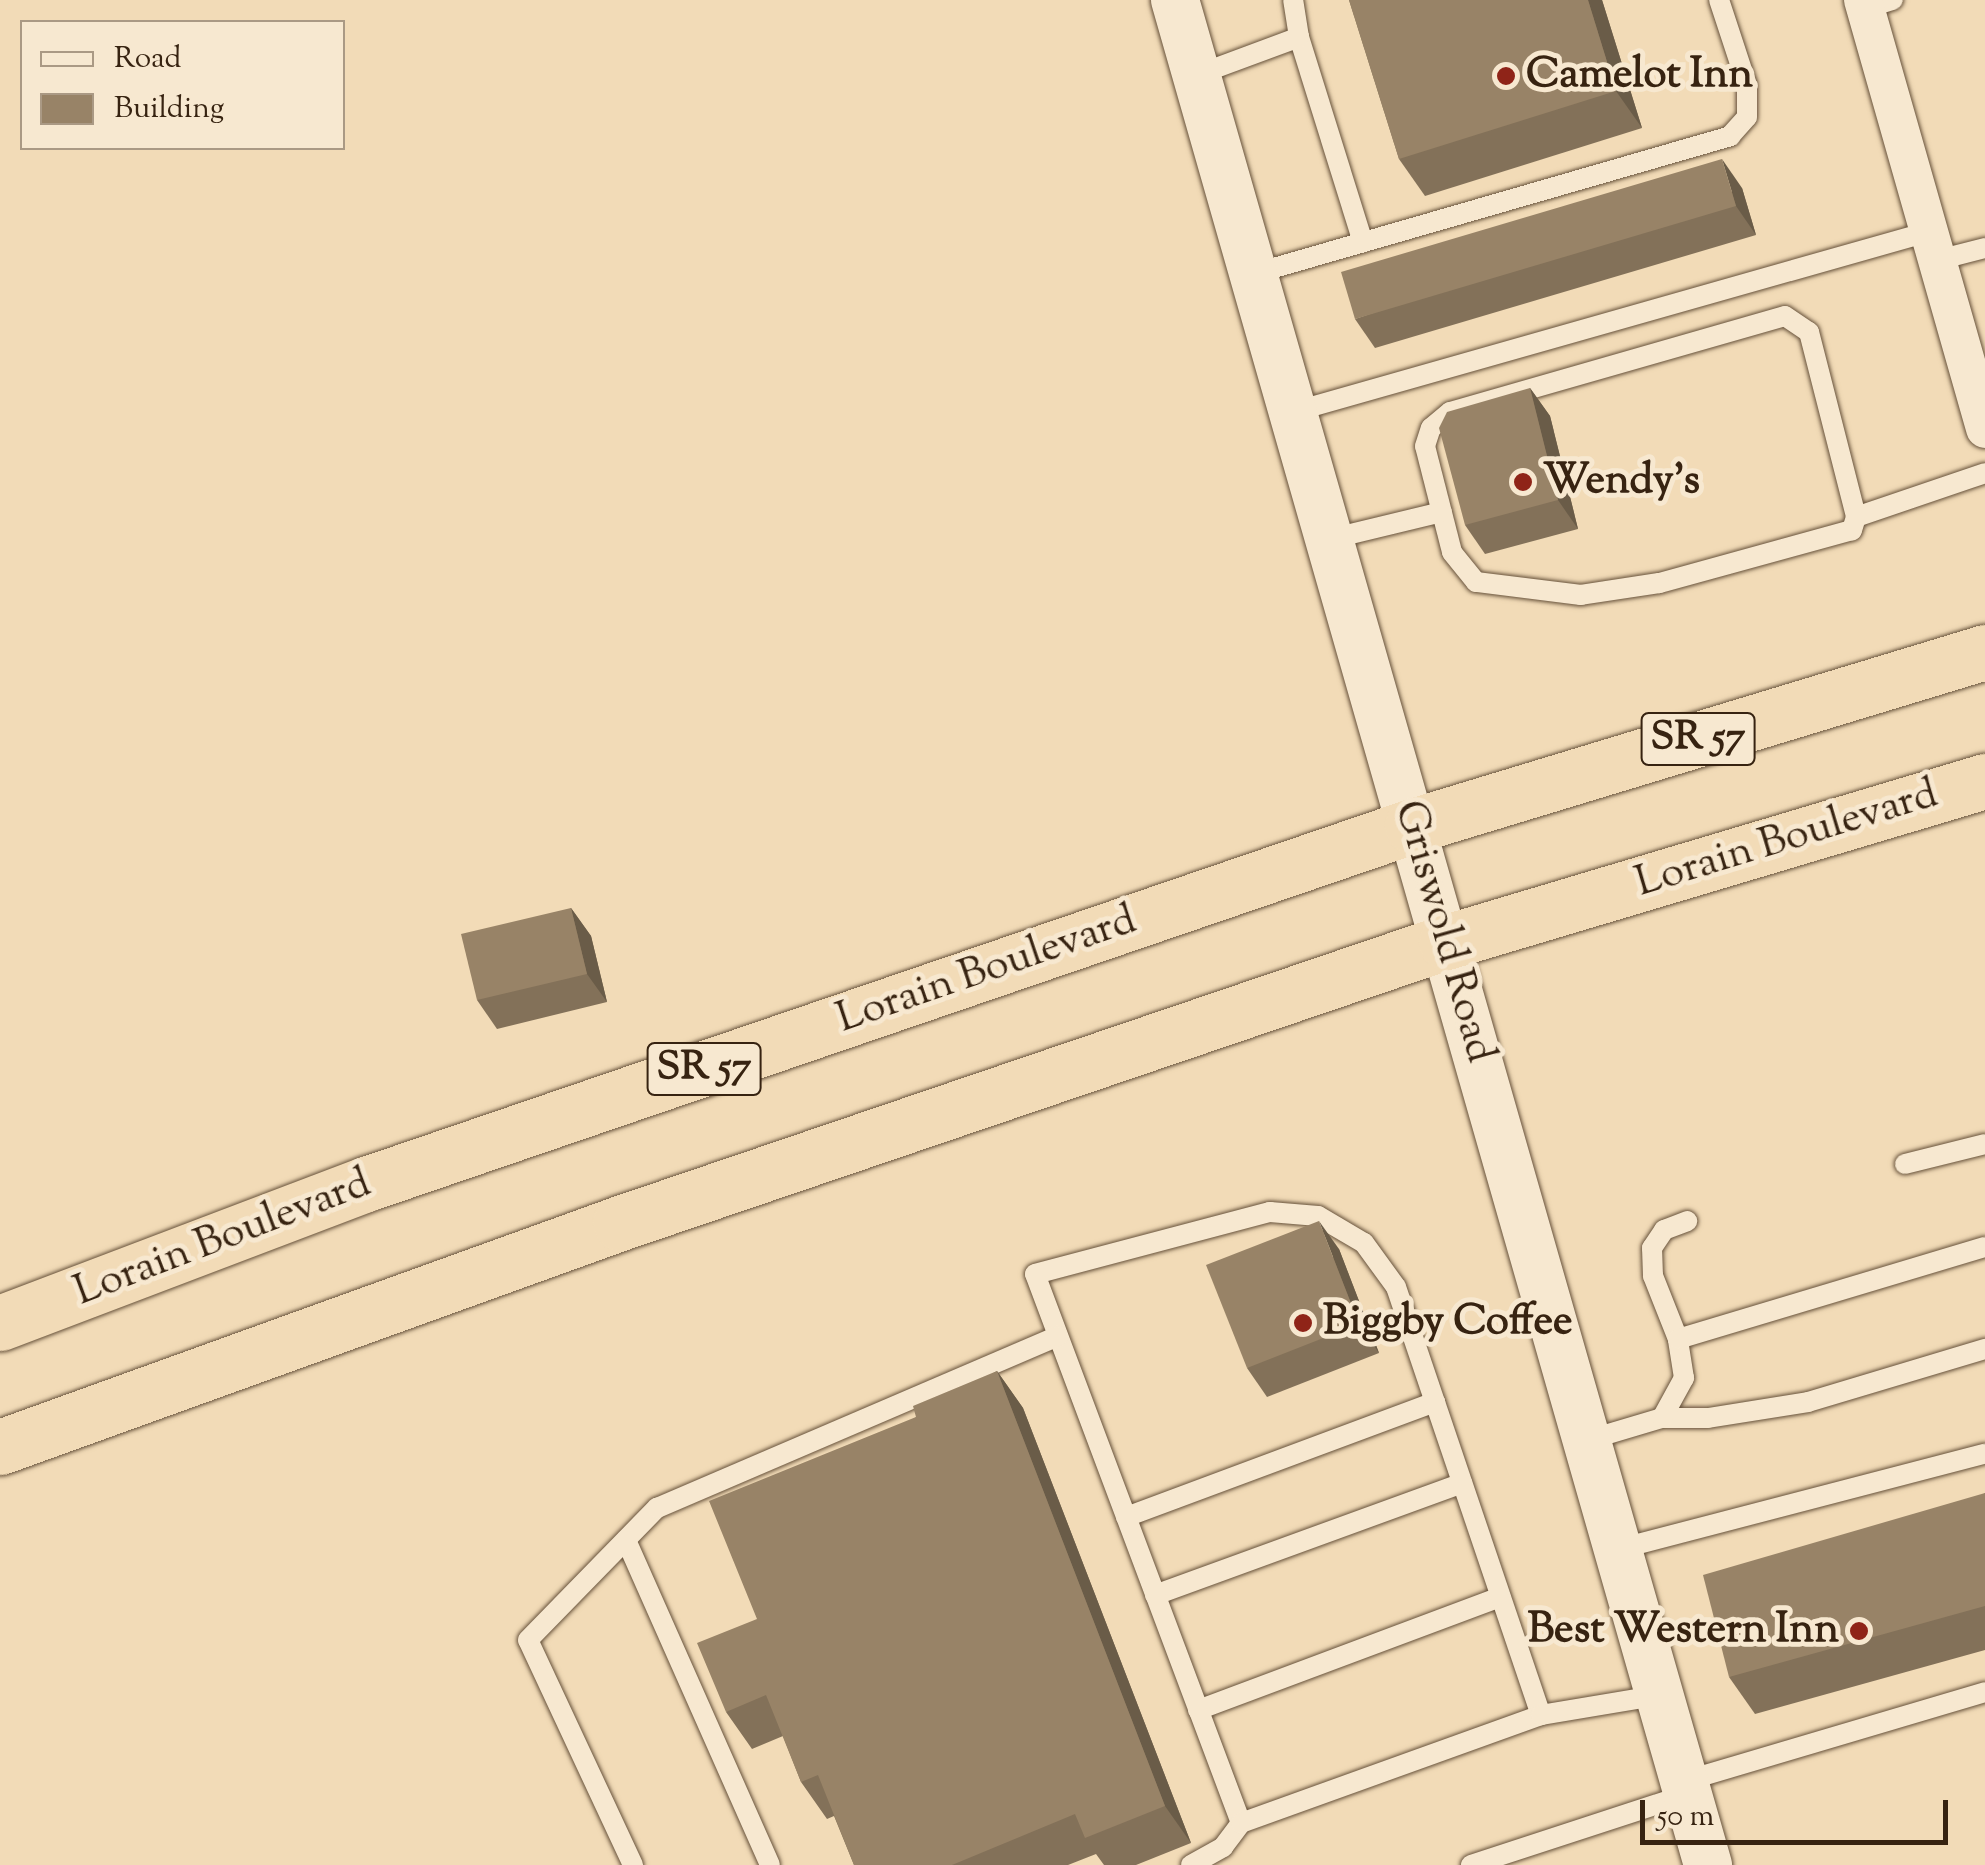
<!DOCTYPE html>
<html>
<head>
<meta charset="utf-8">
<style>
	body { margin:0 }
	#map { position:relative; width:1985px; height:1865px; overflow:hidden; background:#f2dbb7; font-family:"Sorts Mill Goudy",serif }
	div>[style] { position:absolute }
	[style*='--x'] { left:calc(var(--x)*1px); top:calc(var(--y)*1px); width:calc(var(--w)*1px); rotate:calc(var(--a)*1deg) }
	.roads { filter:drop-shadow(0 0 2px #66513a) drop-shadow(0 0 2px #66513a) }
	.service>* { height:20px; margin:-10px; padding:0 10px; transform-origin:10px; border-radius:10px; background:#f7e8d0 }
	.minor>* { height:38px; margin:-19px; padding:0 19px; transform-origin:19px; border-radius:19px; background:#f7e8d0 }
	.tertiary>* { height:48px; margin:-24px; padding:0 24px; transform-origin:24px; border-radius:24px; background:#f7e8d0 }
	.trunk>* { height:55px; margin:-27.5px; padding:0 27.5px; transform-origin:27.5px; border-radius:27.5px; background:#f2dbb7 }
	.wall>* { inset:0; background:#837159 }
	.shaded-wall>* { inset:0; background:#6a5c48 }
	.building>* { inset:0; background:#988367 }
	.dots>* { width:28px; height:28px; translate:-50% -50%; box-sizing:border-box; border:5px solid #f7e8d0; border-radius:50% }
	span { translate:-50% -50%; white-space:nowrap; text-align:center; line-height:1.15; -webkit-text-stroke:10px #f7e8d0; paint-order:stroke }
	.shield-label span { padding:2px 8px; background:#f7e8d0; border:2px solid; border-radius:8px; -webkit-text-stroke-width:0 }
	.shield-label { font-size:40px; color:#372311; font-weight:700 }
	.poi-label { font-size:42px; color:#372311; font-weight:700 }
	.left { translate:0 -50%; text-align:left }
	.right { translate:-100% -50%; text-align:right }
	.street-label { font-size:42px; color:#372311 }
	.legend { position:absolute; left:20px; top:20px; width:325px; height:130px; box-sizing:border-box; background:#f7e8d0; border:2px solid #aa9984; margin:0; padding:12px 18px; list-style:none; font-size:30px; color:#372311 }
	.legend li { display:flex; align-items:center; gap:20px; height:50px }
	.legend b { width:50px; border:2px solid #aa9984 }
	.scale { position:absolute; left:1640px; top:1800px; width:308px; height:45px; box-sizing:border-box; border:5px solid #372311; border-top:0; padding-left:12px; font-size:30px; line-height:35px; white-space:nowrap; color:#372311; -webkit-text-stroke:8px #f7e8d0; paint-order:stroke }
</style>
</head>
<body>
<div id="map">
	<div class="roads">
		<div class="service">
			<div style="--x:1866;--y:8;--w:28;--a:-17"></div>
			<div style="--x:1299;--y:37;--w:215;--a:72.7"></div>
			<div style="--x:1197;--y:75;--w:109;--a:-20.4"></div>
			<div style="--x:1299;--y:37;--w:37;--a:-99"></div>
			<div style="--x:1938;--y:260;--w:49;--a:-14.3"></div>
			<div style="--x:1253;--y:274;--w:497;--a:-16.1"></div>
			<div style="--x:1730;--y:136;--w:25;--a:-48"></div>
			<div style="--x:1747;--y:117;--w:32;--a:-90"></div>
			<div style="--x:1747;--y:85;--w:89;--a:-108.2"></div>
			<div style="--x:1785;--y:316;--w:29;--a:34"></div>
			<div style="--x:1809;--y:332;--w:191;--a:75.7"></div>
			<div style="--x:1856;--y:517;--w:14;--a:107"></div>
			<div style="--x:1852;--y:530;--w:200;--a:164.6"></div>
			<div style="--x:1659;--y:583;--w:79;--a:171.3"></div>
			<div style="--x:1581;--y:595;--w:106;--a:-172.9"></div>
			<div style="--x:1476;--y:582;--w:38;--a:-129"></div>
			<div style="--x:1452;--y:552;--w:109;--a:-104.3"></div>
			<div style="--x:1425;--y:446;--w:19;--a:-72"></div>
			<div style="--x:1431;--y:428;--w:25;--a:-40"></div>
			<div style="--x:1450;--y:412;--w:348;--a:-16"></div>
			<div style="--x:1293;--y:412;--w:663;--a:-15.84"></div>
			<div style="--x:1856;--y:517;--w:136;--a:-18.8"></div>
			<div style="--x:1330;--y:539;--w:115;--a:-13.6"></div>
			<div style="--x:1905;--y:1164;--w:82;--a:-14"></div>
			<div style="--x:1678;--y:1339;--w:68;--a:-111.6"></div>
			<div style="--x:1653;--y:1276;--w:28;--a:-92"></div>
			<div style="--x:1652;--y:1248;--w:22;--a:-56"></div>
			<div style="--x:1664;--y:1230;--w:25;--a:-21"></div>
			<div style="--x:1662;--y:1418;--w:46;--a:0"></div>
			<div style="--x:1708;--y:1418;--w:101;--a:-9.1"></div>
			<div style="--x:1808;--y:1402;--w:185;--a:-16.7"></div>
			<div style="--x:1588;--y:1440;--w:77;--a:-16.6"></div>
			<div style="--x:1662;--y:1418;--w:46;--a:-61.2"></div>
			<div style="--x:1684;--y:1378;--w:39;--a:-99"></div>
			<div style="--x:1678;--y:1339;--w:320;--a:-16.7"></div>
			<div style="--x:1126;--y:1517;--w:330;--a:-20.4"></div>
			<div style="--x:626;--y:1540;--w:355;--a:66.1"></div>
			<div style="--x:1619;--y:1549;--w:378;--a:-14.6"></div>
			<div style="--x:1155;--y:1595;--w:327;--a:-20"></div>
			<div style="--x:1198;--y:1710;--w:323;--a:-20.5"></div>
			<div style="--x:1685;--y:1781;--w:313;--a:-16.5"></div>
			<div style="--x:1241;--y:1823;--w:586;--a:-110.57"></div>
			<div style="--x:1035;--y:1274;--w:243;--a:-14.8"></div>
			<div style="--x:1270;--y:1212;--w:48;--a:4.8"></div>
			<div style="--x:1318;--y:1216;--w:53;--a:30.4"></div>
			<div style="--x:1364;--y:1243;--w:54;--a:54"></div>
			<div style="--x:1396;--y:1287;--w:452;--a:71.3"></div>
			<div style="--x:633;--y:1865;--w:248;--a:-115"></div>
			<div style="--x:528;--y:1640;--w:185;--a:-45.7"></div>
			<div style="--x:657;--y:1508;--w:436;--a:-23.2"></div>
			<div style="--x:1191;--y:1865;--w:37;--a:-29"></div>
			<div style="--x:1223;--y:1847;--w:30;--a:-53"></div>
			<div style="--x:1241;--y:1823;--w:319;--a:-19.8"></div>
			<div style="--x:1541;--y:1715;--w:121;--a:-9.5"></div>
			<div style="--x:1471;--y:1865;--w:228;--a:-18.1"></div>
		</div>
		<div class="minor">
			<div style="--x:1863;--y:0;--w:446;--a:74.1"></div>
		</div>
		<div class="tertiary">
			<div style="--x:1175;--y:0;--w:1940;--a:74.05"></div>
		</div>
		<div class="trunk">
			<div style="--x:0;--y:1323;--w:392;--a:-20.8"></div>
			<div style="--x:366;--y:1184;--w:1106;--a:-18.89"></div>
			<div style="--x:1412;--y:826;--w:599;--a:-16.89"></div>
			<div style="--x:0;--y:1447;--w:659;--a:-19.86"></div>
			<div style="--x:620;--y:1223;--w:872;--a:-18.79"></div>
			<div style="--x:1446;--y:942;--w:563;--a:-16.63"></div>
		</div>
	</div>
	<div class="wall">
		<div style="clip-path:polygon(1349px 0,1602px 0,1642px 128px,1425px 196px,1399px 159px)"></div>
		<div style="clip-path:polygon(1742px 188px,1756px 235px,1375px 348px,1355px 319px)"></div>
		<div style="clip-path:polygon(1530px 388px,1550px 416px,1578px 529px,1485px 554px,1465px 525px)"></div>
		<div style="clip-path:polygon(571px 908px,591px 936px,607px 1002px,497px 1029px,477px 1000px)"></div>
		<div style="clip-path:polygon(1339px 1249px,1379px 1353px,1267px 1397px,1247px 1368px)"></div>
		<div style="clip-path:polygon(997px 1371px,1023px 1408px,1191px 1843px,1136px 1865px,1104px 1865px,1096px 1854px,1068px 1865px,854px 1865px,834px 1816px,827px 1819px,801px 1782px,783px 1736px,752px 1749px,726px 1712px,916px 1417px)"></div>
		<div style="clip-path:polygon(1985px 1493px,1985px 1650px,1755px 1714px,1729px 1677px)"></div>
	</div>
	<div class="shaded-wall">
		<div style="clip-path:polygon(1588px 0,1602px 0,1642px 128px,1616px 91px)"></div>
		<div style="clip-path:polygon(1722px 159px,1742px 188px,1756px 235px,1736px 206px)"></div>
		<div style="clip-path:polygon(1530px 388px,1550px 416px,1578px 529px,1558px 500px)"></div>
		<div style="clip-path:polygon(571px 908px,591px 936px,607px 1002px,587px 974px)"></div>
		<div style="clip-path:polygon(1319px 1221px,1339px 1249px,1379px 1353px,1359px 1324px)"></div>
		<div style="clip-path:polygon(997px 1371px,1023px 1408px,1191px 1843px,1165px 1806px)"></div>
	</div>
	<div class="building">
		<div style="clip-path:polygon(1349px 0,1588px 0,1616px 91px,1399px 159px)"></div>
		<div style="clip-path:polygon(1722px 159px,1736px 206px,1355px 319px,1341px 272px)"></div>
		<div style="clip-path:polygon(1530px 388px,1558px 500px,1465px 525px,1439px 428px,1447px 412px)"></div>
		<div style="clip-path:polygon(571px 908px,587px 974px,477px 1000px,461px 934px)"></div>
		<div style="clip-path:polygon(1319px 1221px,1359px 1324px,1247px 1368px,1206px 1265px)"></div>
		<div style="clip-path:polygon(997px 1371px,1165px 1806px,1085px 1838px,1075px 1814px,952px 1865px,854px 1865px,818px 1775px,801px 1782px,766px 1695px,726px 1712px,697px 1643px,757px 1619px,709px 1501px,916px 1417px,913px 1406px)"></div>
		<div style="clip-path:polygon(1985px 1493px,1985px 1606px,1729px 1677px,1703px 1575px)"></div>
	</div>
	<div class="dots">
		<div style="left:1506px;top:76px;background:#8f2418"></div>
		<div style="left:1523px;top:482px;background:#8f2418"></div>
		<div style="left:1303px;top:1323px;background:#8f2418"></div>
		<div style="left:1859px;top:1631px;background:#8f2418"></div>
	</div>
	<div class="shield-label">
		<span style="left:1698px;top:739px">SR 57</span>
		<span style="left:704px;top:1069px">SR 57</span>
	</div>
	<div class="poi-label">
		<span class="left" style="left:1526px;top:76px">Camelot Inn</span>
		<span class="left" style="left:1543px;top:482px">Wendy's</span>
		<span class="left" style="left:1323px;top:1323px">Biggby Coffee</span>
		<span class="right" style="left:1839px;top:1631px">Best Western Inn</span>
	</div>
	<div class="street-label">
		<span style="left:1787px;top:840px;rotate:-17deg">Lorain Boulevard</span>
		<span style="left:1443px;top:932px;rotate:74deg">Griswold Road</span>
		<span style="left:987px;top:971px;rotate:-19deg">Lorain Boulevard</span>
		<span style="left:223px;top:1239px;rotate:-21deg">Lorain Boulevard</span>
	</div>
	<ul class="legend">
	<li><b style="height:12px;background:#f7e8d0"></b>Road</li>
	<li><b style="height:28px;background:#988367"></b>Building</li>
	</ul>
	<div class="scale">50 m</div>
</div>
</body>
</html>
